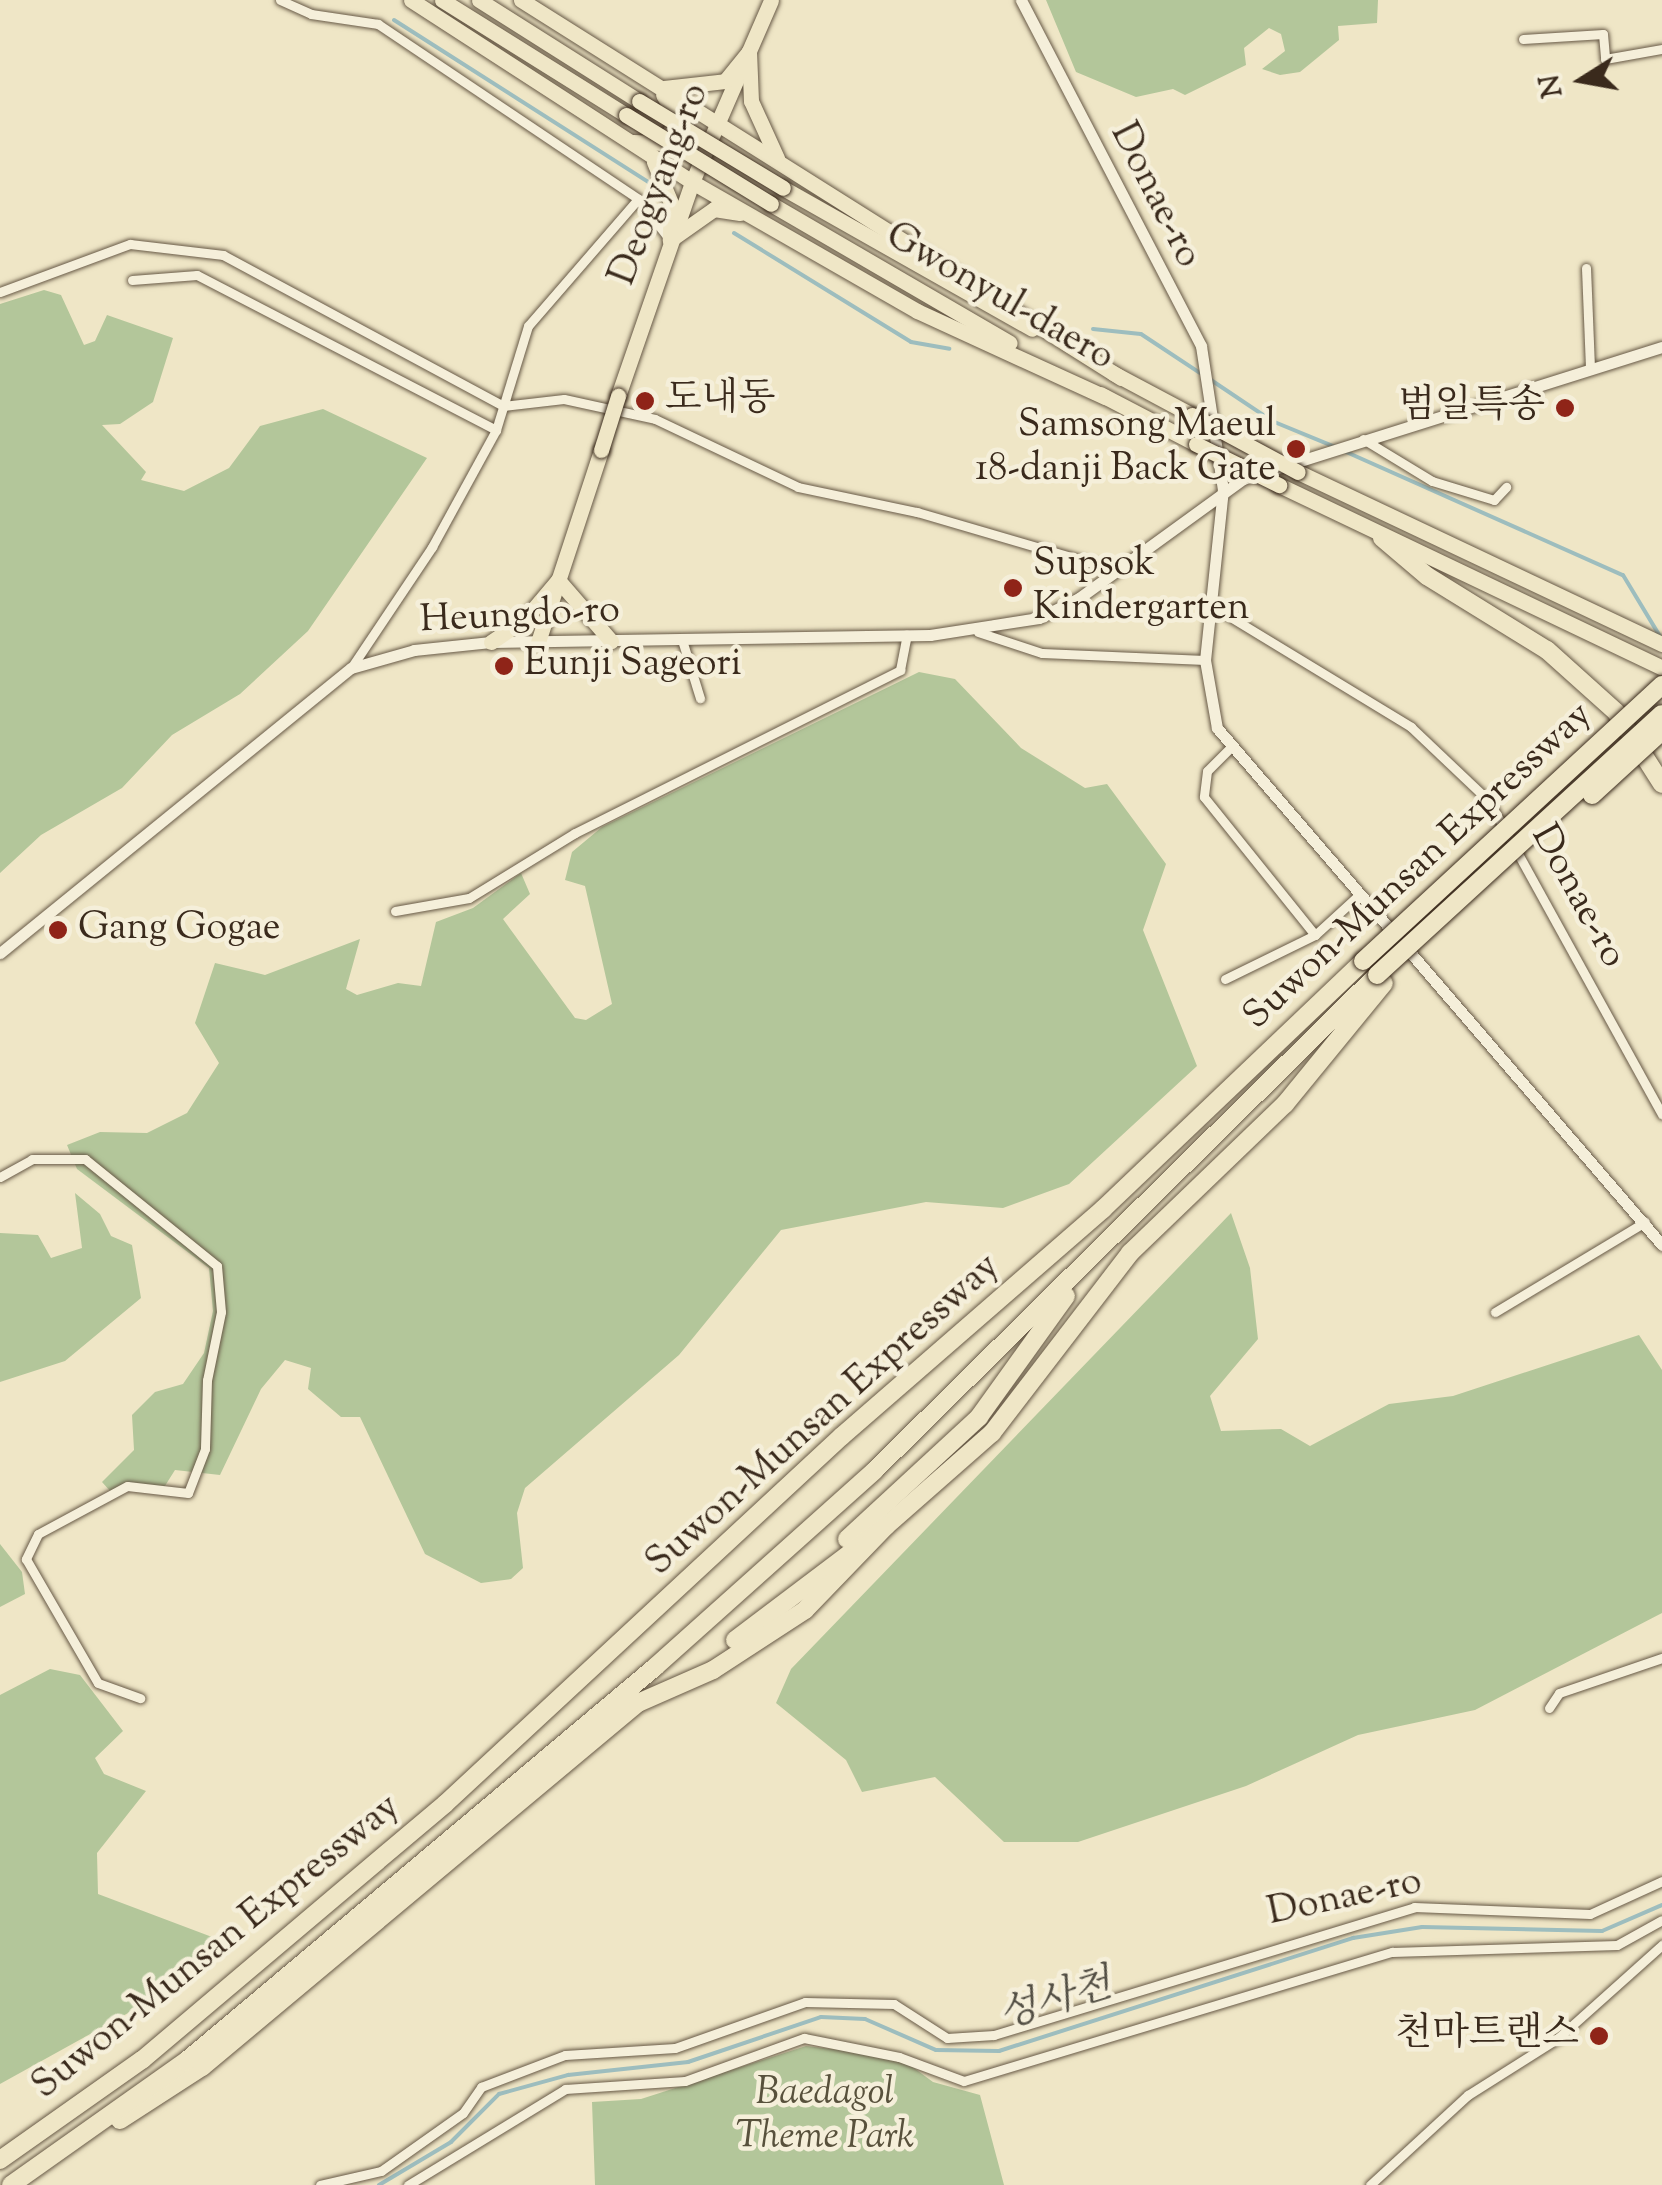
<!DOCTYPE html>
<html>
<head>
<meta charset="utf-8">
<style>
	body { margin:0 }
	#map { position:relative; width:1662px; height:2185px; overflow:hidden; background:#efe6c6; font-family:"Sorts Mill Goudy","Noto Serif KR",serif }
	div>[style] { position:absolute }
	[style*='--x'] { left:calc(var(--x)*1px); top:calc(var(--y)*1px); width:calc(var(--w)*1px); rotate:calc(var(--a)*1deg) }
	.green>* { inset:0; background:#b3c69a }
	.stream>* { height:4px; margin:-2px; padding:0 2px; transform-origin:2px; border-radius:2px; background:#9dbdbe }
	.roads { filter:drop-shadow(0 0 2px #675946) drop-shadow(0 0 2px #675946) }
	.minor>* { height:9px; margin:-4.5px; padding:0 4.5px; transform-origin:4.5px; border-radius:4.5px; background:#f5efda }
	.tertiary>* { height:11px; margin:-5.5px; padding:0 5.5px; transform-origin:5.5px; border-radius:5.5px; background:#f5efda }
	.primary>* { height:15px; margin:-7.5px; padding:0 7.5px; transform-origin:7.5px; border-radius:7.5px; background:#efe6c6 }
	.trunk>* { height:15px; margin:-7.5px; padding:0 7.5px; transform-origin:7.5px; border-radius:7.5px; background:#efe6c6 }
	.motorway>* { height:18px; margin:-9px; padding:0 9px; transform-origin:9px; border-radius:9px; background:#efe6c6 }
	.bridges { filter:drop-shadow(0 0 2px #3a2a1c) drop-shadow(0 0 2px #3a2a1c) }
	.primary-bridge>* { height:15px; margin:-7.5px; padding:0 7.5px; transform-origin:7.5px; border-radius:7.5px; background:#efe6c6 }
	.trunk-bridge>* { height:15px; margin:-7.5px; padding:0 7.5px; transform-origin:7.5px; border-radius:7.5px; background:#efe6c6 }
	.motorway-bridge>* { height:18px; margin:-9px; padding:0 9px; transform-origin:9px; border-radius:9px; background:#efe6c6 }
	.dots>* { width:28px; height:28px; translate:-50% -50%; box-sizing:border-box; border:5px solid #f5efda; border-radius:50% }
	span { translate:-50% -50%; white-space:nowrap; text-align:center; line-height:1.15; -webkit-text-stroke:9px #f5efda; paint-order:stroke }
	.street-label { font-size:38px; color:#3a2a1c }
	.poi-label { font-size:38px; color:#3a2a1c }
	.left { translate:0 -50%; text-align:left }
	.right { translate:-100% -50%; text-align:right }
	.park-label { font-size:38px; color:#58513c; font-style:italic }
	.water-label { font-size:40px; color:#534f44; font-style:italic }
	.north { position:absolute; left:1532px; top:30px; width:100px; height:100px; -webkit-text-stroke:8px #f5efda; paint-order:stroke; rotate:259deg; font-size:28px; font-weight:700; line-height:40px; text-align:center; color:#3a2a1c }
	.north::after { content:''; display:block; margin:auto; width:35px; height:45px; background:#3a2a1c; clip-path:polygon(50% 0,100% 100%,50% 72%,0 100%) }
</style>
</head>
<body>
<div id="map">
	<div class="green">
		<div style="clip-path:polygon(1046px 0,1378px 0,1377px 23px,1338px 26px,1339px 40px,1300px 72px,1280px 75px,1262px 69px,1285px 51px,1281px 34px,1269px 28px,1244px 48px,1246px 65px,1185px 95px,1173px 89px,1136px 97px,1076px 72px)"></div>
		<div style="clip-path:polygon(44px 290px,61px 295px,84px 345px,95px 341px,107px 315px,173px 338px,153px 402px,120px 424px,102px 425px,146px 472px,141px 480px,184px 491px,229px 468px,260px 426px,323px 409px,427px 458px,308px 631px,240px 694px,172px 735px,122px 788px,41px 835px,0 873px,0 304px)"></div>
		<div style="clip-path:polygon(919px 672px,955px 679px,1021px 748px,1085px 788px,1107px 784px,1166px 864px,1143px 930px,1197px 1066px,1069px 1184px,1003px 1208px,926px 1202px,781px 1230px,679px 1355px,525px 1488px,517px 1513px,523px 1568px,511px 1579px,481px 1583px,425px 1554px,360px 1417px,341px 1417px,308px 1389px,311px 1368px,285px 1360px,261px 1389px,220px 1475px,175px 1470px,163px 1489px,111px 1492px,102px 1482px,134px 1450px,132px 1415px,155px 1392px,183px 1384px,204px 1353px,213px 1311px,209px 1268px,77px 1169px,67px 1145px,100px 1132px,147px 1133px,187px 1113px,219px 1063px,195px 1023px,215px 963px,265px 975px,360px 939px,346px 989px,357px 995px,398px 983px,421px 986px,436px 922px,473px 908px,521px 873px,530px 894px,503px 919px,575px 1018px,586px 1020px,612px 1004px,585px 886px,565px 880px,572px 852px,602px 827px)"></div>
		<div style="clip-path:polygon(75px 1193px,100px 1214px,111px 1236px,132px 1245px,141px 1298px,65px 1361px,0 1382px,0 1233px,38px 1235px,51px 1258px,82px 1248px)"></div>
		<div style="clip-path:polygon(1231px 1213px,1250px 1268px,1258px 1339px,1210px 1396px,1221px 1431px,1281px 1429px,1310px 1446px,1389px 1404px,1453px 1396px,1639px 1335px,1662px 1370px,1662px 1613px,1475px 1710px,1358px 1735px,1246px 1786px,1078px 1842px,1004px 1842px,935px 1777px,862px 1792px,846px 1760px,776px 1703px,791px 1669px)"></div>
		<div style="clip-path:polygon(0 1544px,22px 1572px,25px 1594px,0 1607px)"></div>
		<div style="clip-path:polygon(50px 1669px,80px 1675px,123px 1731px,95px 1758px,104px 1774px,146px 1791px,97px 1853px,98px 1894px,220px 1940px,157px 1997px,0 2084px,0 1695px)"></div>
		<div style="clip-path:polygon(806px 2046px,899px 2057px,933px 2082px,980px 2095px,1004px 2185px,595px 2185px,592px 2102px,641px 2099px)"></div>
	</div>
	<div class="stream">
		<div style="--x:394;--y:20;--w:305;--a:32.5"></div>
		<div style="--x:734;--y:233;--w:208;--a:31.6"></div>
		<div style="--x:911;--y:342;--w:39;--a:10"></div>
		<div style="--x:1093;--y:329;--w:48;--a:5.9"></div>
		<div style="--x:1141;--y:334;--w:71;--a:33.5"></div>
		<div style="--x:1208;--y:378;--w:77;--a:33.9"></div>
		<div style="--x:1272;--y:421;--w:68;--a:22.4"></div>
		<div style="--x:1344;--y:451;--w:305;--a:24"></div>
		<div style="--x:1623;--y:575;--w:74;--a:58.9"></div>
		<div style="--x:379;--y:2185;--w:84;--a:-30.8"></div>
		<div style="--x:451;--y:2142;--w:68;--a:-45"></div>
		<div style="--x:499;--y:2094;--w:72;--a:-15.4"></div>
		<div style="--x:568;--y:2075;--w:121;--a:-6.2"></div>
		<div style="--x:688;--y:2062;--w:140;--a:-18.7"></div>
		<div style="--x:821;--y:2017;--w:44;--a:2.6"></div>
		<div style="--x:865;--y:2019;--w:77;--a:23.6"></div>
		<div style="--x:936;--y:2050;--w:63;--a:0.9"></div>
		<div style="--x:999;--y:2051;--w:372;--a:-17.7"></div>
		<div style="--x:1353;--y:1938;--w:70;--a:-9.1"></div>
		<div style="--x:1422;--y:1927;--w:180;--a:1.3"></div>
		<div style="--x:1602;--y:1931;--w:65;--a:-23.4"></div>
	</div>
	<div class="roads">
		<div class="minor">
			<div style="--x:280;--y:0;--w:34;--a:24"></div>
			<div style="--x:311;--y:14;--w:68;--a:8.5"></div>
			<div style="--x:378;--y:24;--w:313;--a:33.9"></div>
			<div style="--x:638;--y:199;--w:52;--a:52"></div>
			<div style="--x:1523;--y:39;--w:80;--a:-3.6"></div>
			<div style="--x:1603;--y:34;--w:25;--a:85"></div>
			<div style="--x:1605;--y:59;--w:58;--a:-10"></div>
			<div style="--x:1586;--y:268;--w:101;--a:87.7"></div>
			<div style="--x:132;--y:280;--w:65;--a:-4.4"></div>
			<div style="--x:197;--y:275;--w:337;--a:27.4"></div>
			<div style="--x:0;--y:292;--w:139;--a:-20.3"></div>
			<div style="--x:130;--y:244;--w:94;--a:6.7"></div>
			<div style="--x:223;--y:255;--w:318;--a:28.3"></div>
			<div style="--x:503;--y:406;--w:61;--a:-6.5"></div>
			<div style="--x:564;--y:399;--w:93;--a:12.4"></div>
			<div style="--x:655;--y:419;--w:158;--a:25.4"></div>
			<div style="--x:798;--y:487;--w:122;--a:11.9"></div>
			<div style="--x:917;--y:512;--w:206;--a:16.3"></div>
			<div style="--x:1363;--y:439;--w:81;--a:31.3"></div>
			<div style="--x:1432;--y:481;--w:65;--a:17"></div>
			<div style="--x:1494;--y:500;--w:18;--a:-47"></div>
			<div style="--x:1209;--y:604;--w:237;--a:31.3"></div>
			<div style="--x:1411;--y:727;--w:108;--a:43.5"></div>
			<div style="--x:1489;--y:801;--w:358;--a:61.1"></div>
			<div style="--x:978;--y:632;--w:67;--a:18.2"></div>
			<div style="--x:1042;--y:653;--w:163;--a:2.5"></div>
			<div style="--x:682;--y:640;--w:61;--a:72.8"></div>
			<div style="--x:351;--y:668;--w:146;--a:-56.2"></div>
			<div style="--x:432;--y:547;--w:133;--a:-61.3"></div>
			<div style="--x:496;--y:430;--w:109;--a:-72.9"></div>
			<div style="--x:528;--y:326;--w:168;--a:-49.1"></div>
			<div style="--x:1232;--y:746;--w:35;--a:135"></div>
			<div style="--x:1207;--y:771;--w:26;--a:97"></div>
			<div style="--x:1204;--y:797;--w:177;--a:51.2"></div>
			<div style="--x:395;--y:911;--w:75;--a:-10"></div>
			<div style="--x:469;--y:898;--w:124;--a:-31.5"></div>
			<div style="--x:575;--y:833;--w:364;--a:-26.6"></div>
			<div style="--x:900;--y:670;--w:36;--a:-79"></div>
			<div style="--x:1225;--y:979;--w:100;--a:-26.1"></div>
			<div style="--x:1315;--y:935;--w:61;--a:-42.3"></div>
			<div style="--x:0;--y:1177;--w:37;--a:-29"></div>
			<div style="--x:32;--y:1159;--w:53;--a:0"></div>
			<div style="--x:85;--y:1159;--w:170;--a:39"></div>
			<div style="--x:217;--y:1266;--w:46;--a:85"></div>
			<div style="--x:221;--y:1312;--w:69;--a:101.6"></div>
			<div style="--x:207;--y:1380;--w:69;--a:91.7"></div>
			<div style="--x:205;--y:1449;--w:47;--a:111.1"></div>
			<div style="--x:188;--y:1493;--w:61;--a:-173.5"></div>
			<div style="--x:127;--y:1486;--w:101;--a:151.7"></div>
			<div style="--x:38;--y:1534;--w:28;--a:116"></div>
			<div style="--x:26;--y:1559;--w:143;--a:59.9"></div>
			<div style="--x:98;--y:1683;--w:45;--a:19.7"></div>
			<div style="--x:1495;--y:1312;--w:175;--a:-31"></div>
			<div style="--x:1549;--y:1708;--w:18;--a:-56"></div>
			<div style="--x:1559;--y:1693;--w:109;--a:-18.8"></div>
			<div style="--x:320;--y:2185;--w:63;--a:-12.9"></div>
			<div style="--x:381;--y:2171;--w:100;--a:-35.3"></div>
			<div style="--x:463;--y:2113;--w:32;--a:-55"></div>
			<div style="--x:481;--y:2087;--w:90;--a:-20.9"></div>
			<div style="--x:565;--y:2055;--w:110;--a:-3.6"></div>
			<div style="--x:675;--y:2048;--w:138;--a:-19.5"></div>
			<div style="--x:805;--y:2002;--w:89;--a:1.3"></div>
			<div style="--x:894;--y:2004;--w:63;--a:32.7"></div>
			<div style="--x:947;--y:2038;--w:47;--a:-3.7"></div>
			<div style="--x:994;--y:2035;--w:439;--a:-16.9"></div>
			<div style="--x:1414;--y:1907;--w:176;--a:2.3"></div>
			<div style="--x:1590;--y:1914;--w:79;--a:-24.6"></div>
			<div style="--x:408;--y:2185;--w:184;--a:-31.4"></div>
			<div style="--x:565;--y:2089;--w:120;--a:-3.8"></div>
			<div style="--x:685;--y:2081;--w:127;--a:-19.9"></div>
			<div style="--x:804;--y:2038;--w:97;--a:11.3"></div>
			<div style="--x:899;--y:2057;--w:69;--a:20.3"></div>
			<div style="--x:964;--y:2081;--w:447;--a:-16.8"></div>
			<div style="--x:1392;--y:1952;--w:225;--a:-1.8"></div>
			<div style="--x:1617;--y:1945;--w:51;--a:-29.1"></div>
			<div style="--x:1370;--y:2185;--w:133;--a:-42.6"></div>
			<div style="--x:1468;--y:2095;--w:107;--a:-32.3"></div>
			<div style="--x:1558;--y:2038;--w:140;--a:-41.8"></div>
		</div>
		<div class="tertiary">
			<div style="--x:1021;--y:0;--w:390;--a:62.5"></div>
			<div style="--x:1201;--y:346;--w:145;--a:81.3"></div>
			<div style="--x:1223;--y:489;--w:172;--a:96"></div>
			<div style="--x:1205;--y:660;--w:69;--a:80"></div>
			<div style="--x:1217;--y:728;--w:682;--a:49.28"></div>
			<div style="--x:0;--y:953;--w:452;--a:-39.1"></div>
			<div style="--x:351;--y:668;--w:66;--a:-15.9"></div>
			<div style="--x:414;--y:650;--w:77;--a:-5.9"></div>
			<div style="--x:491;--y:642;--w:439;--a:-0.9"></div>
			<div style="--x:930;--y:635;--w:110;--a:-8.9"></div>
			<div style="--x:1039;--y:618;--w:45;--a:-26.6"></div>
			<div style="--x:1079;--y:598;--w:203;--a:-36"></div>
			<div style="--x:1243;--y:479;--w:439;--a:-17.5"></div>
		</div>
		<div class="primary">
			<div style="--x:618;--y:396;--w:226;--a:-70.9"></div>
			<div style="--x:692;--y:182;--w:198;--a:-66.5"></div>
			<div style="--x:491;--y:642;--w:41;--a:-34.1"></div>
			<div style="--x:525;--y:619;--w:51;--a:-49.8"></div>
			<div style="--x:558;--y:580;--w:81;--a:49"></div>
			<div style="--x:538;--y:642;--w:202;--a:-71.8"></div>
		</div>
		<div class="trunk">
			<div style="--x:411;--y:0;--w:335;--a:32.9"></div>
			<div style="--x:692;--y:182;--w:259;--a:29.8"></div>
			<div style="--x:917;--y:311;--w:207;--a:24.6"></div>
			<div style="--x:442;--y:0;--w:217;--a:32"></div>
			<div style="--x:479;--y:0;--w:189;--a:32.3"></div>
			<div style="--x:521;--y:0;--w:709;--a:32.21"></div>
			<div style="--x:749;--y:51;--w:50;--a:87.7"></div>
			<div style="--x:751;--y:101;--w:63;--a:65.5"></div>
			<div style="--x:664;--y:88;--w:61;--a:-6.5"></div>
			<div style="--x:725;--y:81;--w:38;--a:-51"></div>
			<div style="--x:633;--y:142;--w:31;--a:2"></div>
			<div style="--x:664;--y:143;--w:28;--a:-63"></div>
			<div style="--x:677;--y:118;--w:27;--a:-121"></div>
			<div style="--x:654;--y:162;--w:44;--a:67.5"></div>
			<div style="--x:671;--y:203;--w:37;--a:92"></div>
			<div style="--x:783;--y:188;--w:286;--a:29.5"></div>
			<div style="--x:771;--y:204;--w:276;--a:30.2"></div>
			<div style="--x:670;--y:240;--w:54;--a:-35.2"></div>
			<div style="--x:714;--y:209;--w:26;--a:9"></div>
			<div style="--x:1113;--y:373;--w:89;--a:28"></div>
			<div style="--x:1100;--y:394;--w:108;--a:27.5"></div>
			<div style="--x:1298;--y:472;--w:403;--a:25.3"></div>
			<div style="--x:1279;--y:485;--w:424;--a:25.5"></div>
		</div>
		<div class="motorway">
			<div style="--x:1382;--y:538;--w:59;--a:40.2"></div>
			<div style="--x:1427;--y:576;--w:141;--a:31.7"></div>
			<div style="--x:1547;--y:650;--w:93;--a:41.9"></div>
			<div style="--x:1616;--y:712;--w:85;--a:57.4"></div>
			<div style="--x:847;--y:1539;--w:180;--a:-42.7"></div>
			<div style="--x:979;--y:1417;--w:149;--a:-54.3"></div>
			<div style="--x:735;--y:1640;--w:189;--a:-37.1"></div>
			<div style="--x:886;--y:1526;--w:141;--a:-41.3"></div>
			<div style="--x:992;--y:1433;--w:227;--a:-52.5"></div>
			<div style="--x:1130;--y:1253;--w:215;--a:-43.9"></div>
			<div style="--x:1285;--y:1104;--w:156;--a:-50.7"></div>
			<div style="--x:120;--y:2120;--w:98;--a:-32.9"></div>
			<div style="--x:202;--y:2067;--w:568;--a:-39.86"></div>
			<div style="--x:638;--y:1703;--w:82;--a:-23.7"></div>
			<div style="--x:713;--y:1670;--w:110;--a:-33.1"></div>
			<div style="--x:805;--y:1610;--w:117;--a:-46"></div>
			<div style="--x:0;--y:2160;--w:174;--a:-35.2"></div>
			<div style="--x:142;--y:2060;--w:397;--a:-40.2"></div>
			<div style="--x:445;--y:1804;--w:541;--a:-42.83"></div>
			<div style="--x:842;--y:1436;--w:346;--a:-41"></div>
			<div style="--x:1103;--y:1209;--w:359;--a:-43.6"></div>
			<div style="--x:11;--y:2185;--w:213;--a:-35.3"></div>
			<div style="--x:185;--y:2062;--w:614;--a:-40.04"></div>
			<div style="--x:655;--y:1667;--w:294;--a:-41.8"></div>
			<div style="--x:874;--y:1471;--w:706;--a:-44.6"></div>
		</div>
	</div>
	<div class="bridges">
		<div class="primary-bridge">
			<div style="--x:601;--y:450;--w:57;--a:-72.5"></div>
		</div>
		<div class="trunk-bridge">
			<div style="--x:639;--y:101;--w:168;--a:31.1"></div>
			<div style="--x:626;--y:115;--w:170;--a:31.5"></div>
			<div style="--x:1192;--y:415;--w:120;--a:28.3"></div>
			<div style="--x:1196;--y:444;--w:93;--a:26.3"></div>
		</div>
		<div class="motorway-bridge">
			<div style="--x:1592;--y:795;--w:95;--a:-42.4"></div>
			<div style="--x:1363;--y:961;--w:407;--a:-42.7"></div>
			<div style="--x:1377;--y:975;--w:386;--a:-42.5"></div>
		</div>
	</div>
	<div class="dots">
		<div style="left:645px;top:401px;background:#8f2418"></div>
		<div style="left:1565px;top:408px;background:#8f2418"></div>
		<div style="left:1296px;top:449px;background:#8f2418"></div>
		<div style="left:1013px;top:588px;background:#8f2418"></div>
		<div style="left:504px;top:666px;background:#8f2418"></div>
		<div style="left:58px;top:930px;background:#8f2418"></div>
		<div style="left:1599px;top:2036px;background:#8f2418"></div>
	</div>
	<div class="street-label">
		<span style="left:661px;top:185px;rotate:-69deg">Deogyang-ro</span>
		<span style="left:1154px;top:196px;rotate:63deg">Donae-ro</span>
		<span style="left:999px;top:298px;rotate:30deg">Gwonyul-daero</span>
		<span style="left:520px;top:617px;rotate:-3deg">Heungdo-ro</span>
		<span style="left:1419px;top:867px;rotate:-43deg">Suwon-Munsan Expressway</span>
		<span style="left:1577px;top:897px;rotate:61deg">Donae-ro</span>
		<span style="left:824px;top:1416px;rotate:-42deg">Suwon-Munsan Expressway</span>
		<span style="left:1345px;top:1899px;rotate:-12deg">Donae-ro</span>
		<span style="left:217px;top:1948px;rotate:-39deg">Suwon-Munsan Expressway</span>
	</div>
	<div class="poi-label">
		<span class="left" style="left:665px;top:401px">도내동</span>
		<span class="right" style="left:1545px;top:408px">범일특송</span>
		<span class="right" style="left:1276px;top:449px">Samsong Maeul<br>18-danji Back Gate</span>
		<span class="left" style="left:1033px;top:588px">Supsok<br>Kindergarten</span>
		<span class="left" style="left:524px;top:666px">Eunji Sageori</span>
		<span class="left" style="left:78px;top:930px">Gang Gogae</span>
		<span class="right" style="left:1579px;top:2036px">천마트랜스</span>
	</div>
	<div class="park-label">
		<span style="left:825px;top:2117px">Baedagol<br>Theme Park</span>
	</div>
	<div class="water-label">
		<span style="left:1056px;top:2002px;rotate:-17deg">성사천</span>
	</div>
	<div class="north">N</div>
</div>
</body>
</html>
